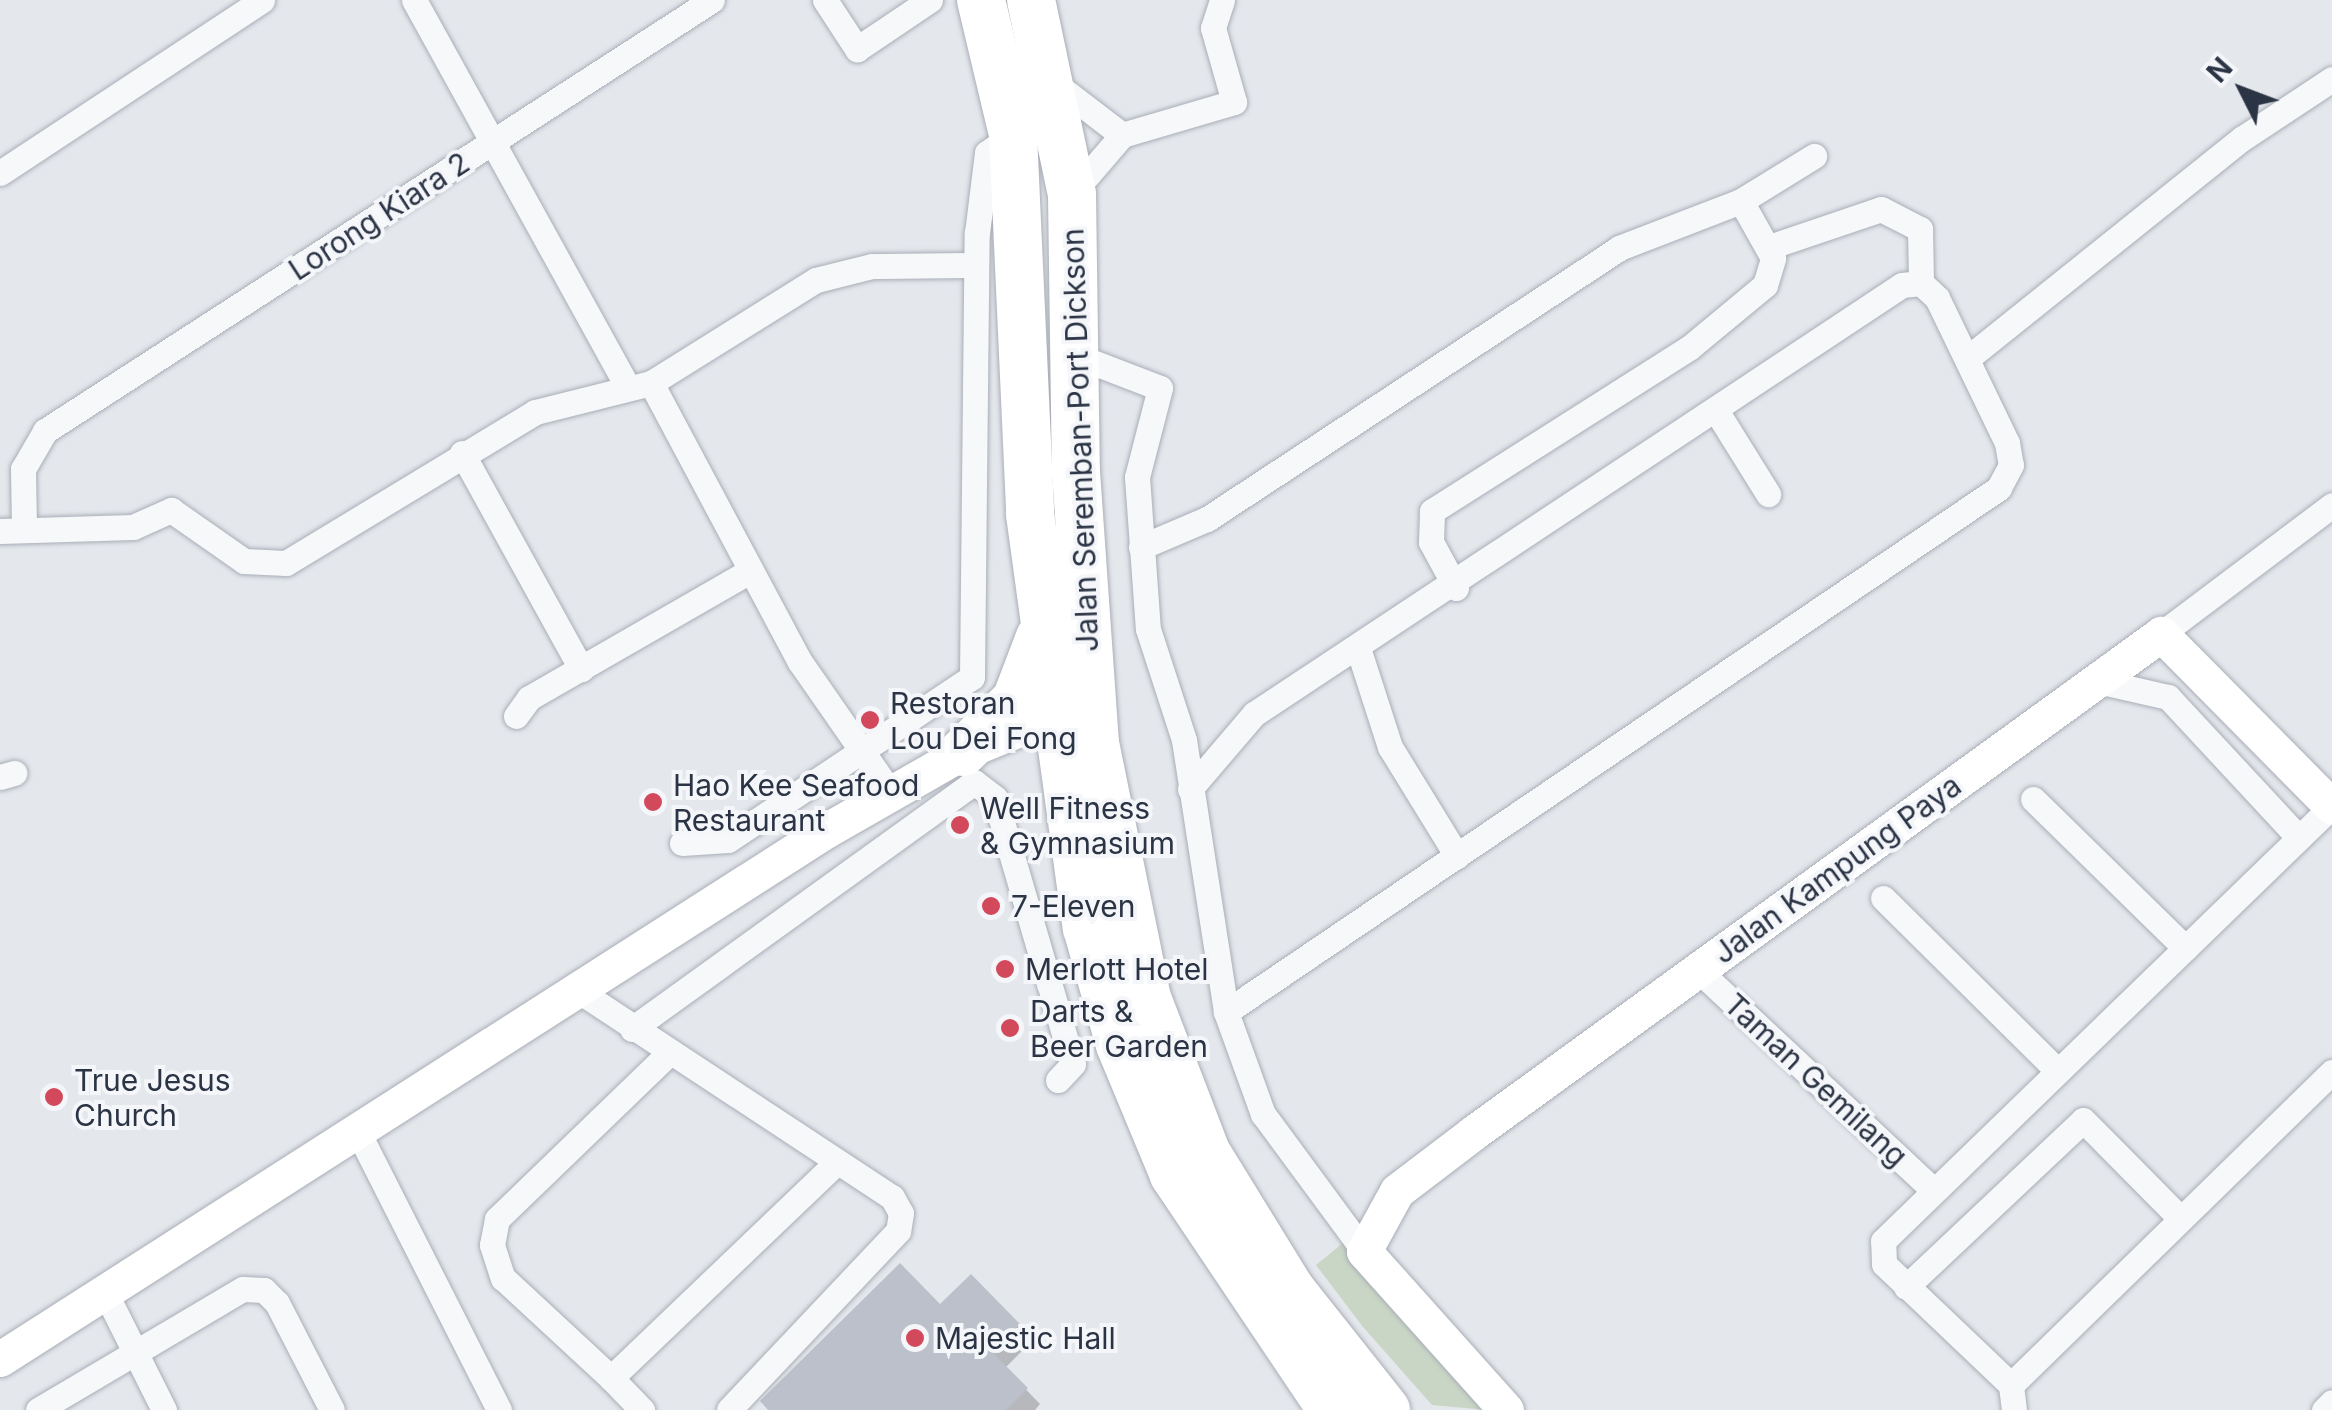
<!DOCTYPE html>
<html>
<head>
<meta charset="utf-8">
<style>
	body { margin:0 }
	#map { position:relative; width:2332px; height:1410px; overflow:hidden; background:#e4e7ec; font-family:Inter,sans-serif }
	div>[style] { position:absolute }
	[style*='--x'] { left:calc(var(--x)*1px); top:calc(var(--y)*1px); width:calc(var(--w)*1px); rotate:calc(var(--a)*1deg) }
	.green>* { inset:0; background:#c9d6c5 }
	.shadow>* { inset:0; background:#0003 }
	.building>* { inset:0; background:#bbc0ca }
	.roads { filter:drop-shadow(0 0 2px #a9aeb7) drop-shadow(0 0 2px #a9aeb7) }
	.street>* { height:25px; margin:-12.5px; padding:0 12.5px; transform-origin:12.5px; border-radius:12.5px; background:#f7f8fa }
	.secondary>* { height:35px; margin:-17.5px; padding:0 17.5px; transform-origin:17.5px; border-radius:17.5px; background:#fff }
	.highway>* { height:48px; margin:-24px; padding:0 24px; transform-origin:24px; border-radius:24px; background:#fff }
	.dots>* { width:28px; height:28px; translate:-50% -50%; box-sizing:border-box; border:5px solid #f4f6f9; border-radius:50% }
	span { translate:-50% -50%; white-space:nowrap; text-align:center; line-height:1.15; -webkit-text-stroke:8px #f4f6f9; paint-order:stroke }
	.street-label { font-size:30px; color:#2b3445 }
	.poi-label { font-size:30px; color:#2b3445 }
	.left { translate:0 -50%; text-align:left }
	.north { position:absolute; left:2192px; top:40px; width:100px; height:100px; -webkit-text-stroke:8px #f4f6f9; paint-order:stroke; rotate:312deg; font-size:28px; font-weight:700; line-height:40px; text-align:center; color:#2b3445 }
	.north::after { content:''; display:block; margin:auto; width:35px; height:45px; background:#2b3445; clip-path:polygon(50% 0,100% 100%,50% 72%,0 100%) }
</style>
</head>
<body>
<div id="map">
	<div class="green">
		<div style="clip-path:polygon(1343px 1243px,1487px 1410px,1432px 1405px,1363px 1327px,1316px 1265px)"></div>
	</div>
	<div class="shadow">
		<div style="clip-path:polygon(971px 1277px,1033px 1340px,1005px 1368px,1040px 1404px,1035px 1410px,778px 1410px,941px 1307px)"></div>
	</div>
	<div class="building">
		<div style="clip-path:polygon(900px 1263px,940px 1304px,971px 1274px,1020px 1324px,992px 1352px,1028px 1388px,1006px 1410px,768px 1410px,760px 1401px)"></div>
	</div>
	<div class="roads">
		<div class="street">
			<div style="--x:414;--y:0;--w:442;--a:61.1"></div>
			<div style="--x:825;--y:0;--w:59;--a:56.9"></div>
			<div style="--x:857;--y:49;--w:88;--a:-33.9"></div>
			<div style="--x:1058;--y:86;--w:81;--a:37.4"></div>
			<div style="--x:0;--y:173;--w:314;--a:-33.4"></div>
			<div style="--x:1074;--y:191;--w:74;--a:-49.4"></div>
			<div style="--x:1122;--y:135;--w:117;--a:-16.4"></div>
			<div style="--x:1234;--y:102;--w:77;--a:-105.8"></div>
			<div style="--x:1213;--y:28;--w:29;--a:-72"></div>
			<div style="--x:1769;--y:247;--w:118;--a:-18.7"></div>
			<div style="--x:1881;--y:209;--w:44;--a:27.1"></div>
			<div style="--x:1920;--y:229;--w:54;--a:88.9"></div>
			<div style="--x:1074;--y:355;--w:92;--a:21"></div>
			<div style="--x:1160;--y:388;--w:92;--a:104.5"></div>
			<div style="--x:1137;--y:477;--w:152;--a:85.9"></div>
			<div style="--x:1148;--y:629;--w:117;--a:72"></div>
			<div style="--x:1184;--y:740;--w:275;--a:81.2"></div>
			<div style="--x:1226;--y:1012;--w:109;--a:70.1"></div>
			<div style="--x:1263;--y:1114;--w:170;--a:53.6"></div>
			<div style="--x:1968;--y:358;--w:352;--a:-38.7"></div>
			<div style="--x:2243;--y:138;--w:107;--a:-33.5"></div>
			<div style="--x:651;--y:383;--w:316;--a:61.9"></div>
			<div style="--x:800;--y:662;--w:160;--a:55.2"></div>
			<div style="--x:1717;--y:412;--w:97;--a:58.1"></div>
			<div style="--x:462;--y:453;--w:247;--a:61.1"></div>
			<div style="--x:24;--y:527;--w:58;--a:-91"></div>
			<div style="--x:23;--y:469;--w:44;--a:-59.9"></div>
			<div style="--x:45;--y:431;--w:794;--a:-32.87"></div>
			<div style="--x:0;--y:531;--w:133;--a:-1.7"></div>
			<div style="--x:133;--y:527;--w:42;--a:-24.1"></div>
			<div style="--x:171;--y:510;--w:89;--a:34.9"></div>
			<div style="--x:244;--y:561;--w:42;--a:2.7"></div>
			<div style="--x:286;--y:563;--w:291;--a:-31.2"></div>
			<div style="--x:535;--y:412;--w:120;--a:-14"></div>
			<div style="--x:651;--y:383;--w:195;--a:-32"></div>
			<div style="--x:816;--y:280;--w:58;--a:-14"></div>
			<div style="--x:872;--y:266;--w:103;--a:-0.6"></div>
			<div style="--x:1141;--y:547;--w:72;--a:-23"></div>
			<div style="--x:1207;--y:519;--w:493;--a:-33.3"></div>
			<div style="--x:1619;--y:248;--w:131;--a:-21.1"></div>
			<div style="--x:1741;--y:201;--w:86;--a:-31.7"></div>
			<div style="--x:1456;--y:588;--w:52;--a:-118.5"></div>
			<div style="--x:1431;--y:542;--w:31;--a:-88"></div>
			<div style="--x:1432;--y:511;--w:304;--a:-32.4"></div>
			<div style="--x:1689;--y:348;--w:99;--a:-39.7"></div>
			<div style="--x:1765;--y:285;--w:28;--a:-73"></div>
			<div style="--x:1773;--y:258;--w:65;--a:-119.3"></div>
			<div style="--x:2161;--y:634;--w:214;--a:-37"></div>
			<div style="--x:1359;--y:651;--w:101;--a:72.1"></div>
			<div style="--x:1390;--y:747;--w:128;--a:58.4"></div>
			<div style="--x:2098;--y:681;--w:72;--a:12.9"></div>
			<div style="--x:2168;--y:697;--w:192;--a:47.1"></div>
			<div style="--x:516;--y:716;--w:22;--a:-54"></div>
			<div style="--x:529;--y:698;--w:253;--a:-29.9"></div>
			<div style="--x:0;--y:777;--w:15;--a:-16"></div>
			<div style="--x:1190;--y:789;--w:99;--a:-49.5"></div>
			<div style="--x:1254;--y:714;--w:777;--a:-33.51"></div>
			<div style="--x:1902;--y:285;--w:19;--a:-6"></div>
			<div style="--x:1921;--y:283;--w:22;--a:43"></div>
			<div style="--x:1937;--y:298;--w:161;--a:64.2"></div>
			<div style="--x:2007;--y:443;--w:22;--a:80"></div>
			<div style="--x:2011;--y:465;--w:26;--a:118"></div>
			<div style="--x:1999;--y:488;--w:934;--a:145.87"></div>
			<div style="--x:2033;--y:799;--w:213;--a:44.4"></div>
			<div style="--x:682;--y:843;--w:46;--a:-3.7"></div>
			<div style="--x:728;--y:840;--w:293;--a:-33.7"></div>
			<div style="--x:972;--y:677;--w:444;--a:-89.4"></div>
			<div style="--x:977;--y:233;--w:81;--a:-82.9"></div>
			<div style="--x:987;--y:153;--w:32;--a:-36"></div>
			<div style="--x:1883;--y:898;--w:246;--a:44.7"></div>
			<div style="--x:1698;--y:970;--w:323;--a:43.1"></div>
			<div style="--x:579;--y:991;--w:375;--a:33.4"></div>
			<div style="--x:892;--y:1197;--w:18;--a:61"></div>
			<div style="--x:901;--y:1213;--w:18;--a:99"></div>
			<div style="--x:898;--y:1231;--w:246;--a:133.4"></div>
			<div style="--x:632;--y:1029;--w:422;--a:-35.8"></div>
			<div style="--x:974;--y:782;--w:26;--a:37"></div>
			<div style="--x:995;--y:798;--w:277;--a:73.7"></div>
			<div style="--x:1073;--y:1064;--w:22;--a:133"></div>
			<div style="--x:668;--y:1054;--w:238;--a:136"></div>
			<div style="--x:497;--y:1219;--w:26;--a:101"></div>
			<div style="--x:492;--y:1245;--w:35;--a:72"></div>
			<div style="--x:503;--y:1278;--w:147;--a:42.8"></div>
			<div style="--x:611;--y:1378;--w:310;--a:-43.7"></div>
			<div style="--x:358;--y:1132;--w:312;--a:63.1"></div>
			<div style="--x:1906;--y:1287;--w:243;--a:-43.3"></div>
			<div style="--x:2083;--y:1120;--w:139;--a:45.3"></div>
			<div style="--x:105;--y:1292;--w:132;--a:63.4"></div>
			<div style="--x:611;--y:1378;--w:45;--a:45.9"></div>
			<div style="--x:2011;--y:1385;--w:448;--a:-44.3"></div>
			<div style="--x:38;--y:1410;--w:238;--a:-30.6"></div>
			<div style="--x:243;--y:1289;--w:21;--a:3"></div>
			<div style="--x:264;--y:1290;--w:18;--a:45"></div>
			<div style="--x:277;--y:1303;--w:120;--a:62.8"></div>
			<div style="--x:2014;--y:1410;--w:25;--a:-97"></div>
			<div style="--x:2011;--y:1385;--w:175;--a:-136.4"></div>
			<div style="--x:1884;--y:1264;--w:23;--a:-92"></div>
			<div style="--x:1883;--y:1241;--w:625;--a:-44.09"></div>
			<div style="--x:2324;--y:1410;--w:11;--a:-45"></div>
		</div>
		<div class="secondary">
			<div style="--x:0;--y:1359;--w:982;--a:-32.61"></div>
			<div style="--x:827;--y:830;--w:157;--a:-29.8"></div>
			<div style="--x:963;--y:752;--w:97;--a:-22.3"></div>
			<div style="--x:1506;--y:1410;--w:213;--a:-131.8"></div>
			<div style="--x:1364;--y:1251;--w:68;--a:-61.2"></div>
			<div style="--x:1397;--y:1191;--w:96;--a:-37.3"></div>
			<div style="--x:1473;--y:1133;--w:850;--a:-35.95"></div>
			<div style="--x:2161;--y:634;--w:243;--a:45.3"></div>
		</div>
		<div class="highway">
			<div style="--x:981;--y:0;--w:138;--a:76.6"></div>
			<div style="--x:1013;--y:134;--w:380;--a:87.4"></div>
			<div style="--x:1030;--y:514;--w:418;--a:82.2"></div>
			<div style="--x:1087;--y:928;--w:122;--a:74.2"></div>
			<div style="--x:1120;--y:1045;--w:141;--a:67.4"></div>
			<div style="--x:1174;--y:1175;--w:283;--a:56.1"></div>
			<div style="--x:1031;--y:0;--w:198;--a:78.1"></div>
			<div style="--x:1072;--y:194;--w:278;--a:89.2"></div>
			<div style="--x:1076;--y:472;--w:272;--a:86"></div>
			<div style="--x:1095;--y:743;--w:260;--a:78.5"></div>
			<div style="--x:1147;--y:998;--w:165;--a:69"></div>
			<div style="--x:1206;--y:1152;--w:162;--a:58.4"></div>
			<div style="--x:1291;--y:1290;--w:153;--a:51.6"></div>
			<div style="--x:963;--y:752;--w:74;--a:-44.5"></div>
			<div style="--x:1016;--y:700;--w:67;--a:-69.1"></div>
		</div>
	</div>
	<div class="dots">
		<div style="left:870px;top:720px;background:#d1495b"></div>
		<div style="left:653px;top:802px;background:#d1495b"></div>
		<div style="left:960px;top:825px;background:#d1495b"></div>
		<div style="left:991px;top:906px;background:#d1495b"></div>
		<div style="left:1005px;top:969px;background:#d1495b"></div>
		<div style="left:1010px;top:1028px;background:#d1495b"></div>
		<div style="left:54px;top:1097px;background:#d1495b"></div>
		<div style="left:915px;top:1338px;background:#d1495b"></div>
	</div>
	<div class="street-label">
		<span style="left:379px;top:216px;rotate:-33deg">Lorong Kiara 2</span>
		<span style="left:1080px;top:440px;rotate:-92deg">Jalan Seremban-Port Dickson</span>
		<span style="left:1837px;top:869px;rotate:-36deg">Jalan Kampung Paya</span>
		<span style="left:1816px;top:1080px;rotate:43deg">Taman Gemilang</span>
	</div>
	<div class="poi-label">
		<span class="left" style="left:890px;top:720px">Restoran<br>Lou Dei Fong</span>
		<span class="left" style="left:673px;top:802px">Hao Kee Seafood<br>Restaurant</span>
		<span class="left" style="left:980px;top:825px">Well Fitness<br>&amp; Gymnasium</span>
		<span class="left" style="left:1011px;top:906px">7-Eleven</span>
		<span class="left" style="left:1025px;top:969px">Merlott Hotel</span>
		<span class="left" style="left:1030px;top:1028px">Darts &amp;<br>Beer Garden</span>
		<span class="left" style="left:74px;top:1097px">True Jesus<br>Church</span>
		<span class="left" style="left:935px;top:1338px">Majestic Hall</span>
	</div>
	<div class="north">N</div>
</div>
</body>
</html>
